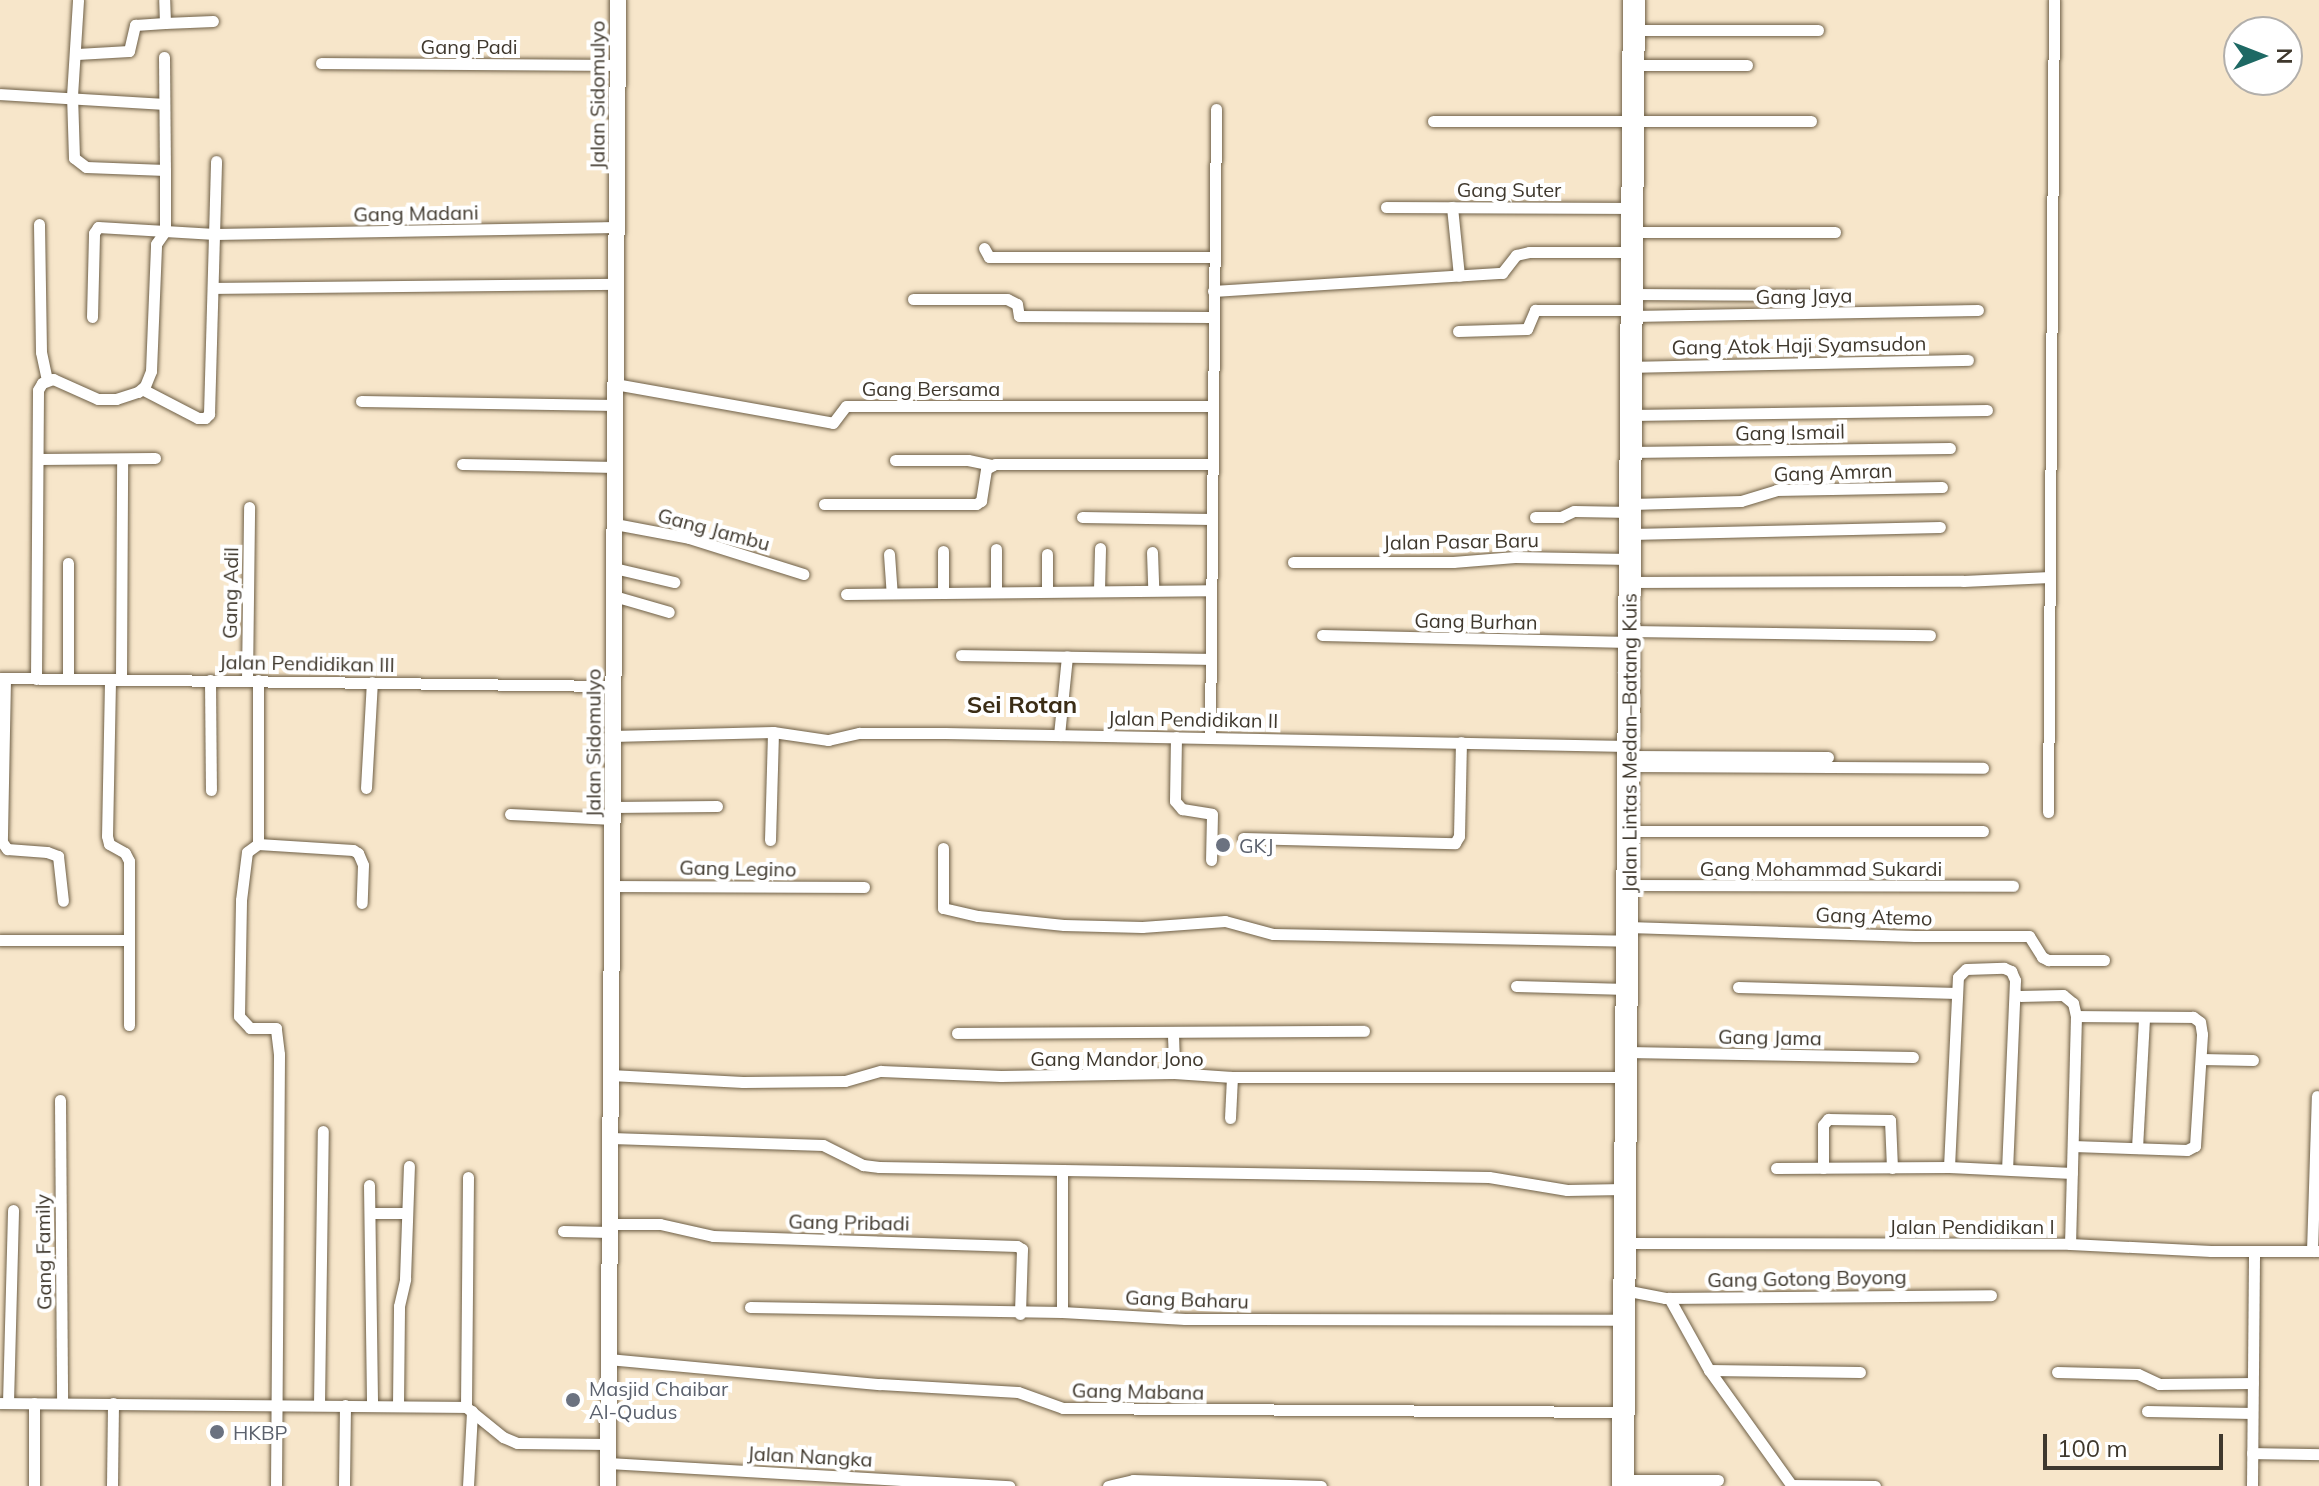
<!DOCTYPE html>
<html>
<head>
<meta charset="utf-8">
<style>
	body { margin:0 }
	#map { position:relative; width:2319px; height:1486px; overflow:hidden; background:#f7e6ca; font-family:Mulish,sans-serif }
	div>[style] { position:absolute }
	[style*='--x'] { left:calc(var(--x)*1px); top:calc(var(--y)*1px); width:calc(var(--w)*1px); rotate:calc(var(--a)*1deg) }
	.roads { filter:drop-shadow(0 0 2px #6e5f46) drop-shadow(0 0 2px #6e5f46) }
	.street>* { height:11px; margin:-5.5px; padding:0 5.5px; transform-origin:5.5px; border-radius:5.5px; background:#fff }
	.secondary>* { height:16px; margin:-8px; padding:0 8px; transform-origin:8px; border-radius:8px; background:#fff }
	.highway>* { height:22px; margin:-11px; padding:0 11px; transform-origin:11px; border-radius:11px; background:#fff }
	.dots>* { width:22px; height:22px; translate:-50% -50%; box-sizing:border-box; border:4px solid #fff; border-radius:50% }
	span { translate:-50% -50%; white-space:nowrap; text-align:center; line-height:1.15; -webkit-text-stroke:8px #fff; paint-order:stroke }
	.street-label { font-size:20px; color:#3f382d }
	.worship-label { font-size:20px; color:#5b616d }
	.left { translate:0 -50%; text-align:left }
	.quarter-label { font-size:24px; color:#3b2d16; font-weight:700 }
	.north { position:absolute; left:2223px; top:16px; width:80px; height:80px; box-sizing:border-box; background:#fff; border:2px solid #b2afab; border-radius:50%; rotate:90deg; font-size:22px; font-weight:700; line-height:32px; text-align:center; color:#3f382d }
	.north::after { content:''; display:block; margin:auto; width:28px; height:36px; background:#1e6964; clip-path:polygon(50% 0,100% 100%,50% 72%,0 100%) }
	.scale { position:absolute; left:2043px; top:1434px; width:180px; height:36px; box-sizing:border-box; border:4px solid #3f382d; border-top:0; padding-left:10px; font-size:24px; line-height:28px; white-space:nowrap; color:#3f382d; -webkit-text-stroke:6px #fff; paint-order:stroke }
</style>
</head>
<body>
<div id="map">
	<div class="roads">
		<div class="street">
			<div style="--x:165;--y:23;--w:48;--a:-2.4"></div>
			<div style="--x:1634;--y:30;--w:184;--a:0"></div>
			<div style="--x:77;--y:54;--w:52;--a:-3.3"></div>
			<div style="--x:129;--y:51;--w:27;--a:-77"></div>
			<div style="--x:135;--y:25;--w:30;--a:-4"></div>
			<div style="--x:165;--y:23;--w:23;--a:-92"></div>
			<div style="--x:164;--y:57;--w:113;--a:89.5"></div>
			<div style="--x:321;--y:63;--w:296;--a:0.4"></div>
			<div style="--x:1634;--y:65;--w:113;--a:0"></div>
			<div style="--x:0;--y:94;--w:164;--a:3.5"></div>
			<div style="--x:1433;--y:121;--w:378;--a:0"></div>
			<div style="--x:1386;--y:207;--w:246;--a:0.2"></div>
			<div style="--x:1452;--y:207;--w:69;--a:84.2"></div>
			<div style="--x:39;--y:224;--w:128;--a:89.1"></div>
			<div style="--x:41;--y:352;--w:29;--a:78"></div>
			<div style="--x:1632;--y:232;--w:203;--a:0"></div>
			<div style="--x:984;--y:248;--w:10;--a:61"></div>
			<div style="--x:989;--y:257;--w:225;--a:0"></div>
			<div style="--x:213;--y:288;--w:404;--a:-0.6"></div>
			<div style="--x:1213;--y:291;--w:290;--a:-3.6"></div>
			<div style="--x:1502;--y:273;--w:23;--a:-52"></div>
			<div style="--x:1516;--y:255;--w:13;--a:-13"></div>
			<div style="--x:1529;--y:252;--w:103;--a:0"></div>
			<div style="--x:1632;--y:294;--w:197;--a:0.3"></div>
			<div style="--x:913;--y:299;--w:94;--a:0"></div>
			<div style="--x:1007;--y:299;--w:11;--a:27"></div>
			<div style="--x:1017;--y:304;--w:12;--a:81"></div>
			<div style="--x:1019;--y:316;--w:193;--a:0.3"></div>
			<div style="--x:1632;--y:316;--w:346;--a:-1"></div>
			<div style="--x:92;--y:317;--w:84;--a:-88.6"></div>
			<div style="--x:94;--y:233;--w:7;--a:-56"></div>
			<div style="--x:98;--y:227;--w:117;--a:3.4"></div>
			<div style="--x:215;--y:234;--w:402;--a:-1"></div>
			<div style="--x:1458;--y:331;--w:69;--a:-1.7"></div>
			<div style="--x:1527;--y:329;--w:21;--a:-67"></div>
			<div style="--x:1535;--y:310;--w:97;--a:0"></div>
			<div style="--x:1631;--y:367;--w:337;--a:-1.2"></div>
			<div style="--x:615;--y:384;--w:221;--a:10.1"></div>
			<div style="--x:833;--y:423;--w:21;--a:-53"></div>
			<div style="--x:846;--y:406;--w:366;--a:0"></div>
			<div style="--x:142;--y:389;--w:63;--a:27.4"></div>
			<div style="--x:198;--y:418;--w:7;--a:0"></div>
			<div style="--x:205;--y:418;--w:6;--a:-45"></div>
			<div style="--x:209;--y:414;--w:253;--a:-88.4"></div>
			<div style="--x:361;--y:401;--w:254;--a:0.9"></div>
			<div style="--x:1631;--y:415;--w:356;--a:-0.8"></div>
			<div style="--x:1630;--y:452;--w:320;--a:-0.7"></div>
			<div style="--x:39;--y:459;--w:116;--a:-0.5"></div>
			<div style="--x:895;--y:460;--w:73;--a:0"></div>
			<div style="--x:968;--y:460;--w:25;--a:12"></div>
			<div style="--x:462;--y:464;--w:153;--a:1.1"></div>
			<div style="--x:824;--y:504;--w:152;--a:0"></div>
			<div style="--x:976;--y:504;--w:6;--a:-31"></div>
			<div style="--x:981;--y:501;--w:32;--a:-81"></div>
			<div style="--x:986;--y:469;--w:10;--a:-29"></div>
			<div style="--x:995;--y:464;--w:218;--a:0"></div>
			<div style="--x:1631;--y:504;--w:110;--a:-1.6"></div>
			<div style="--x:1741;--y:501;--w:37;--a:-17"></div>
			<div style="--x:1776;--y:490;--w:166;--a:-1"></div>
			<div style="--x:1082;--y:517;--w:129;--a:0.9"></div>
			<div style="--x:1535;--y:517;--w:26;--a:0"></div>
			<div style="--x:1561;--y:517;--w:14;--a:-25"></div>
			<div style="--x:1574;--y:511;--w:57;--a:1"></div>
			<div style="--x:615;--y:524;--w:75;--a:10.7"></div>
			<div style="--x:689;--y:538;--w:120;--a:17.5"></div>
			<div style="--x:1631;--y:534;--w:309;--a:-1.3"></div>
			<div style="--x:996;--y:549;--w:42;--a:90"></div>
			<div style="--x:943;--y:551;--w:41;--a:90"></div>
			<div style="--x:1152;--y:552;--w:38;--a:88"></div>
			<div style="--x:889;--y:554;--w:39;--a:86"></div>
			<div style="--x:1047;--y:554;--w:36;--a:90"></div>
			<div style="--x:1293;--y:562;--w:160;--a:0"></div>
			<div style="--x:1453;--y:562;--w:62;--a:-4.6"></div>
			<div style="--x:1515;--y:557;--w:115;--a:1"></div>
			<div style="--x:68;--y:563;--w:116;--a:90"></div>
			<div style="--x:614;--y:568;--w:62;--a:13.1"></div>
			<div style="--x:1630;--y:582;--w:333;--a:-0.2"></div>
			<div style="--x:1963;--y:581;--w:87;--a:-2.6"></div>
			<div style="--x:1099;--y:590;--w:42;--a:-88.6"></div>
			<div style="--x:846;--y:594;--w:365;--a:-0.6"></div>
			<div style="--x:614;--y:596;--w:57;--a:16.2"></div>
			<div style="--x:1630;--y:631;--w:300;--a:0.8"></div>
			<div style="--x:1322;--y:635;--w:307;--a:1.3"></div>
			<div style="--x:961;--y:655;--w:249;--a:0.9"></div>
			<div style="--x:0;--y:678;--w:613;--a:0.75"></div>
			<div style="--x:5;--y:679;--w:163;--a:91.1"></div>
			<div style="--x:2;--y:842;--w:9;--a:54"></div>
			<div style="--x:7;--y:849;--w:40;--a:4.3"></div>
			<div style="--x:47;--y:852;--w:12;--a:20"></div>
			<div style="--x:58;--y:856;--w:45;--a:83.7"></div>
			<div style="--x:36;--y:679;--w:289;--a:-89.6"></div>
			<div style="--x:38;--y:390;--w:8;--a:-60"></div>
			<div style="--x:42;--y:383;--w:12;--a:-20"></div>
			<div style="--x:53;--y:379;--w:49;--a:24"></div>
			<div style="--x:98;--y:399;--w:18;--a:0"></div>
			<div style="--x:116;--y:399;--w:23;--a:-18"></div>
			<div style="--x:138;--y:392;--w:9;--a:-41"></div>
			<div style="--x:145;--y:386;--w:16;--a:-68"></div>
			<div style="--x:151;--y:371;--w:127;--a:-87.7"></div>
			<div style="--x:156;--y:244;--w:16;--a:-55"></div>
			<div style="--x:165;--y:231;--w:61;--a:-90"></div>
			<div style="--x:165;--y:170;--w:79;--a:-177.8"></div>
			<div style="--x:86;--y:167;--w:15;--a:-143"></div>
			<div style="--x:74;--y:158;--w:62;--a:-91.8"></div>
			<div style="--x:72;--y:96;--w:96;--a:-86.4"></div>
			<div style="--x:121;--y:680;--w:220;--a:-89.7"></div>
			<div style="--x:210;--y:680;--w:110;--a:89.5"></div>
			<div style="--x:247;--y:680;--w:173;--a:-89.3"></div>
			<div style="--x:258;--y:680;--w:164;--a:90"></div>
			<div style="--x:110;--y:681;--w:155;--a:91.1"></div>
			<div style="--x:107;--y:836;--w:8;--a:76"></div>
			<div style="--x:109;--y:844;--w:18;--a:29"></div>
			<div style="--x:125;--y:853;--w:9;--a:63"></div>
			<div style="--x:129;--y:861;--w:164;--a:90"></div>
			<div style="--x:1059;--y:735;--w:79;--a:-84.2"></div>
			<div style="--x:612;--y:736;--w:161;--a:-1.4"></div>
			<div style="--x:773;--y:732;--w:56;--a:8.3"></div>
			<div style="--x:828;--y:740;--w:32;--a:-13"></div>
			<div style="--x:859;--y:733;--w:86;--a:0"></div>
			<div style="--x:945;--y:733;--w:685;--a:1.09"></div>
			<div style="--x:1176;--y:737;--w:64;--a:90.9"></div>
			<div style="--x:1175;--y:801;--w:11;--a:49"></div>
			<div style="--x:1182;--y:809;--w:30;--a:9"></div>
			<div style="--x:1212;--y:814;--w:46;--a:91.2"></div>
			<div style="--x:1210;--y:737;--w:628;--a:-89.45"></div>
			<div style="--x:1630;--y:756;--w:198;--a:0.3"></div>
			<div style="--x:1629;--y:766;--w:354;--a:0.3"></div>
			<div style="--x:366;--y:788;--w:106;--a:-86.8"></div>
			<div style="--x:612;--y:807;--w:105;--a:-0.5"></div>
			<div style="--x:2048;--y:812;--w:812;--a:-89.58"></div>
			<div style="--x:510;--y:814;--w:103;--a:2.8"></div>
			<div style="--x:1629;--y:831;--w:354;--a:0"></div>
			<div style="--x:1243;--y:838;--w:212;--a:1.4"></div>
			<div style="--x:1455;--y:843;--w:8;--a:-60"></div>
			<div style="--x:1459;--y:836;--w:94;--a:-88.8"></div>
			<div style="--x:770;--y:840;--w:108;--a:-88.4"></div>
			<div style="--x:943;--y:848;--w:60;--a:90"></div>
			<div style="--x:943;--y:908;--w:36;--a:13"></div>
			<div style="--x:978;--y:916;--w:86;--a:6"></div>
			<div style="--x:1064;--y:925;--w:78;--a:1.5"></div>
			<div style="--x:1142;--y:927;--w:83;--a:-4.1"></div>
			<div style="--x:1225;--y:921;--w:50;--a:15.2"></div>
			<div style="--x:1273;--y:934;--w:355;--a:1.1"></div>
			<div style="--x:1629;--y:885;--w:384;--a:0.1"></div>
			<div style="--x:611;--y:886;--w:253;--a:0.2"></div>
			<div style="--x:1628;--y:927;--w:287;--a:1.8"></div>
			<div style="--x:1915;--y:936;--w:114;--a:0"></div>
			<div style="--x:2029;--y:936;--w:25;--a:58"></div>
			<div style="--x:2042;--y:957;--w:7;--a:27"></div>
			<div style="--x:2048;--y:960;--w:56;--a:0"></div>
			<div style="--x:0;--y:940;--w:129;--a:0"></div>
			<div style="--x:1516;--y:986;--w:111;--a:1.5"></div>
			<div style="--x:1738;--y:987;--w:219;--a:1.6"></div>
			<div style="--x:2015;--y:996;--w:48;--a:-1.2"></div>
			<div style="--x:2063;--y:995;--w:13;--a:39"></div>
			<div style="--x:2073;--y:1003;--w:13;--a:77"></div>
			<div style="--x:2076;--y:1016;--w:228;--a:91.5"></div>
			<div style="--x:957;--y:1033;--w:407;--a:-0.3"></div>
			<div style="--x:1173;--y:1035;--w:38;--a:88"></div>
			<div style="--x:1627;--y:1052;--w:286;--a:1"></div>
			<div style="--x:2201;--y:1059;--w:52;--a:1.1"></div>
			<div style="--x:610;--y:1075;--w:133;--a:3"></div>
			<div style="--x:743;--y:1082;--w:102;--a:-0.6"></div>
			<div style="--x:845;--y:1081;--w:37;--a:-16"></div>
			<div style="--x:881;--y:1071;--w:120;--a:2.4"></div>
			<div style="--x:1001;--y:1076;--w:173;--a:-1"></div>
			<div style="--x:1174;--y:1073;--w:58;--a:3.9"></div>
			<div style="--x:1232;--y:1077;--w:394;--a:0"></div>
			<div style="--x:60;--y:1100;--w:303;--a:89.6"></div>
			<div style="--x:1230;--y:1118;--w:41;--a:-87.2"></div>
			<div style="--x:611;--y:1138;--w:212;--a:1.9"></div>
			<div style="--x:823;--y:1145;--w:45;--a:26.6"></div>
			<div style="--x:863;--y:1165;--w:16;--a:7"></div>
			<div style="--x:879;--y:1167;--w:610;--a:0.94"></div>
			<div style="--x:1489;--y:1177;--w:79;--a:9.5"></div>
			<div style="--x:1567;--y:1190;--w:57;--a:-1"></div>
			<div style="--x:2073;--y:1146;--w:114;--a:2"></div>
			<div style="--x:2187;--y:1150;--w:9;--a:-27"></div>
			<div style="--x:2195;--y:1146;--w:112;--a:-86.4"></div>
			<div style="--x:2202;--y:1034;--w:12;--a:-99"></div>
			<div style="--x:2200;--y:1022;--w:9;--a:-144"></div>
			<div style="--x:2193;--y:1017;--w:117;--a:-179.5"></div>
			<div style="--x:2137;--y:1148;--w:130;--a:-86.9"></div>
			<div style="--x:1949;--y:1167;--w:190;--a:-87.3"></div>
			<div style="--x:1958;--y:977;--w:11;--a:-45"></div>
			<div style="--x:1966;--y:969;--w:38;--a:-2"></div>
			<div style="--x:2004;--y:968;--w:8;--a:23"></div>
			<div style="--x:2011;--y:971;--w:10;--a:66"></div>
			<div style="--x:2015;--y:980;--w:189;--a:92.4"></div>
			<div style="--x:1776;--y:1168;--w:173;--a:-0.3"></div>
			<div style="--x:1949;--y:1167;--w:123;--a:2.8"></div>
			<div style="--x:1823;--y:1168;--w:43;--a:-90"></div>
			<div style="--x:1823;--y:1125;--w:8;--a:-50"></div>
			<div style="--x:1828;--y:1119;--w:62;--a:0.9"></div>
			<div style="--x:1890;--y:1120;--w:48;--a:87.6"></div>
			<div style="--x:1062;--y:1172;--w:140;--a:90"></div>
			<div style="--x:369;--y:1185;--w:220;--a:89.2"></div>
			<div style="--x:371;--y:1213;--w:36;--a:0"></div>
			<div style="--x:610;--y:1224;--w:50;--a:0"></div>
			<div style="--x:660;--y:1224;--w:54;--a:12.8"></div>
			<div style="--x:713;--y:1236;--w:304;--a:1.9"></div>
			<div style="--x:1017;--y:1246;--w:6;--a:31"></div>
			<div style="--x:1022;--y:1249;--w:65;--a:91.8"></div>
			<div style="--x:563;--y:1231;--w:47;--a:1.2"></div>
			<div style="--x:1624;--y:1243;--w:446;--a:0.1"></div>
			<div style="--x:2070;--y:1244;--w:141;--a:2.8"></div>
			<div style="--x:2211;--y:1251;--w:108;--a:0"></div>
			<div style="--x:2312;--y:1251;--w:155;--a:-88.2"></div>
			<div style="--x:1624;--y:1290;--w:42;--a:11"></div>
			<div style="--x:1665;--y:1298;--w:326;--a:-0.5"></div>
			<div style="--x:1669;--y:1298;--w:82;--a:60.9"></div>
			<div style="--x:1709;--y:1370;--w:143;--a:54.4"></div>
			<div style="--x:750;--y:1307;--w:312;--a:0.9"></div>
			<div style="--x:1062;--y:1312;--w:123;--a:3.3"></div>
			<div style="--x:1185;--y:1319;--w:438;--a:0.1"></div>
			<div style="--x:608;--y:1359;--w:273;--a:5.3"></div>
			<div style="--x:880;--y:1384;--w:138;--a:3.3"></div>
			<div style="--x:1018;--y:1392;--w:48;--a:19.6"></div>
			<div style="--x:1063;--y:1408;--w:561;--a:0.41"></div>
			<div style="--x:1709;--y:1370;--w:151;--a:0.8"></div>
			<div style="--x:2057;--y:1372;--w:81;--a:1.4"></div>
			<div style="--x:2138;--y:1374;--w:23;--a:25"></div>
			<div style="--x:2159;--y:1384;--w:94;--a:-0.6"></div>
			<div style="--x:0;--y:1403;--w:466;--a:0.5"></div>
			<div style="--x:466;--y:1407;--w:48;--a:39"></div>
			<div style="--x:503;--y:1437;--w:15;--a:23"></div>
			<div style="--x:517;--y:1443;--w:91;--a:0.6"></div>
			<div style="--x:8;--y:1403;--w:193;--a:-88.5"></div>
			<div style="--x:34;--y:1403;--w:83;--a:90"></div>
			<div style="--x:319;--y:1404;--w:273;--a:-89.2"></div>
			<div style="--x:398;--y:1405;--w:99;--a:-89.4"></div>
			<div style="--x:399;--y:1306;--w:28;--a:-77"></div>
			<div style="--x:405;--y:1279;--w:113;--a:-88"></div>
			<div style="--x:466;--y:1407;--w:230;--a:-89.5"></div>
			<div style="--x:2147;--y:1411;--w:105;--a:1.1"></div>
			<div style="--x:2252;--y:1453;--w:67;--a:0.9"></div>
			<div style="--x:608;--y:1463;--w:402;--a:3.3"></div>
			<div style="--x:1624;--y:1480;--w:94;--a:0"></div>
			<div style="--x:1791;--y:1485;--w:84;--a:0.7"></div>
			<div style="--x:112;--y:1486;--w:83;--a:-89.3"></div>
			<div style="--x:276;--y:1486;--w:432;--a:-89.6"></div>
			<div style="--x:279;--y:1054;--w:26;--a:-97"></div>
			<div style="--x:276;--y:1028;--w:26;--a:180"></div>
			<div style="--x:250;--y:1028;--w:16;--a:-133"></div>
			<div style="--x:239;--y:1016;--w:116;--a:-89"></div>
			<div style="--x:241;--y:900;--w:48;--a:-82.9"></div>
			<div style="--x:247;--y:852;--w:14;--a:-36"></div>
			<div style="--x:258;--y:844;--w:95;--a:3.6"></div>
			<div style="--x:353;--y:850;--w:6;--a:31"></div>
			<div style="--x:358;--y:853;--w:13;--a:67"></div>
			<div style="--x:363;--y:865;--w:38;--a:92"></div>
			<div style="--x:344;--y:1486;--w:81;--a:-89.3"></div>
			<div style="--x:468;--y:1486;--w:75;--a:-86.9"></div>
			<div style="--x:1108;--y:1486;--w:26;--a:-13"></div>
			<div style="--x:1133;--y:1480;--w:188;--a:1.8"></div>
			<div style="--x:2252;--y:1486;--w:234;--a:-89.5"></div>
		</div>
		<div class="secondary">
			<div style="--x:608;--y:1486;--w:1486;--a:-89.61"></div>
		</div>
		<div class="highway">
			<div style="--x:1623;--y:1486;--w:1486;--a:-89.58"></div>
		</div>
	</div>
	<div class="dots">
		<div style="left:1223px;top:845px;background:#6b7280"></div>
		<div style="left:573px;top:1400px;background:#6b7280"></div>
		<div style="left:217px;top:1432px;background:#6b7280"></div>
	</div>
	<div class="street-label">
		<span style="left:469px;top:46px">Gang Padi</span>
		<span style="left:597px;top:95px;rotate:-90deg">Jalan Sidomulyo</span>
		<span style="left:1509px;top:189px">Gang Suter</span>
		<span style="left:416px;top:213px;rotate:-1deg">Gang Madani</span>
		<span style="left:1804px;top:296px;rotate:-1deg">Gang Jaya</span>
		<span style="left:1799px;top:345px;rotate:-1deg">Gang Atok Haji Syamsudon</span>
		<span style="left:931px;top:388px">Gang Bersama</span>
		<span style="left:1790px;top:432px;rotate:-1deg">Gang Ismail</span>
		<span style="left:1833px;top:472px;rotate:-2deg">Gang Amran</span>
		<span style="left:714px;top:529px;rotate:15deg">Gang Jambu</span>
		<span style="left:1461px;top:541px;rotate:-1deg">Jalan Pasar Baru</span>
		<span style="left:230px;top:593px;rotate:-89deg">Gang Adil</span>
		<span style="left:1476px;top:621px;rotate:1deg">Gang Burhan</span>
		<span style="left:307px;top:663px;rotate:1deg">Jalan Pendidikan III</span>
		<span style="left:1193px;top:719px;rotate:1deg">Jalan Pendidikan II</span>
		<span style="left:593px;top:743px;rotate:-90deg">Jalan Sidomulyo</span>
		<span style="left:1629px;top:743px;rotate:-90deg">Jalan Lintas Medan–Batang Kuis</span>
		<span style="left:738px;top:868px;rotate:1deg">Gang Legino</span>
		<span style="left:1821px;top:868px">Gang Mohammad Sukardi</span>
		<span style="left:1874px;top:916px;rotate:2deg">Gang Atemo</span>
		<span style="left:1770px;top:1037px;rotate:1deg">Gang Jama</span>
		<span style="left:1117px;top:1058px">Gang Mandor Jono</span>
		<span style="left:849px;top:1222px;rotate:1deg">Gang Pribadi</span>
		<span style="left:1972px;top:1226px">Jalan Pendidikan I</span>
		<span style="left:43px;top:1252px;rotate:-91deg">Gang Family</span>
		<span style="left:1807px;top:1278px;rotate:-1deg">Gang Gotong Boyong</span>
		<span style="left:1187px;top:1299px;rotate:2deg">Gang Baharu</span>
		<span style="left:1138px;top:1391px;rotate:1deg">Gang Mabana</span>
		<span style="left:810px;top:1456px;rotate:3deg">Jalan Nangka</span>
	</div>
	<div class="worship-label">
		<span class="left" style="left:1239px;top:845px">GKJ</span>
		<span class="left" style="left:589px;top:1400px">Masjid Chaibar<br>Al-Qudus</span>
		<span class="left" style="left:233px;top:1432px">HKBP</span>
	</div>
	<div class="quarter-label">
		<span style="left:1022px;top:705px">Sei Rotan</span>
	</div>
	<div class="north">N</div>
	<div class="scale">100 m</div>
</div>
</body>
</html>
